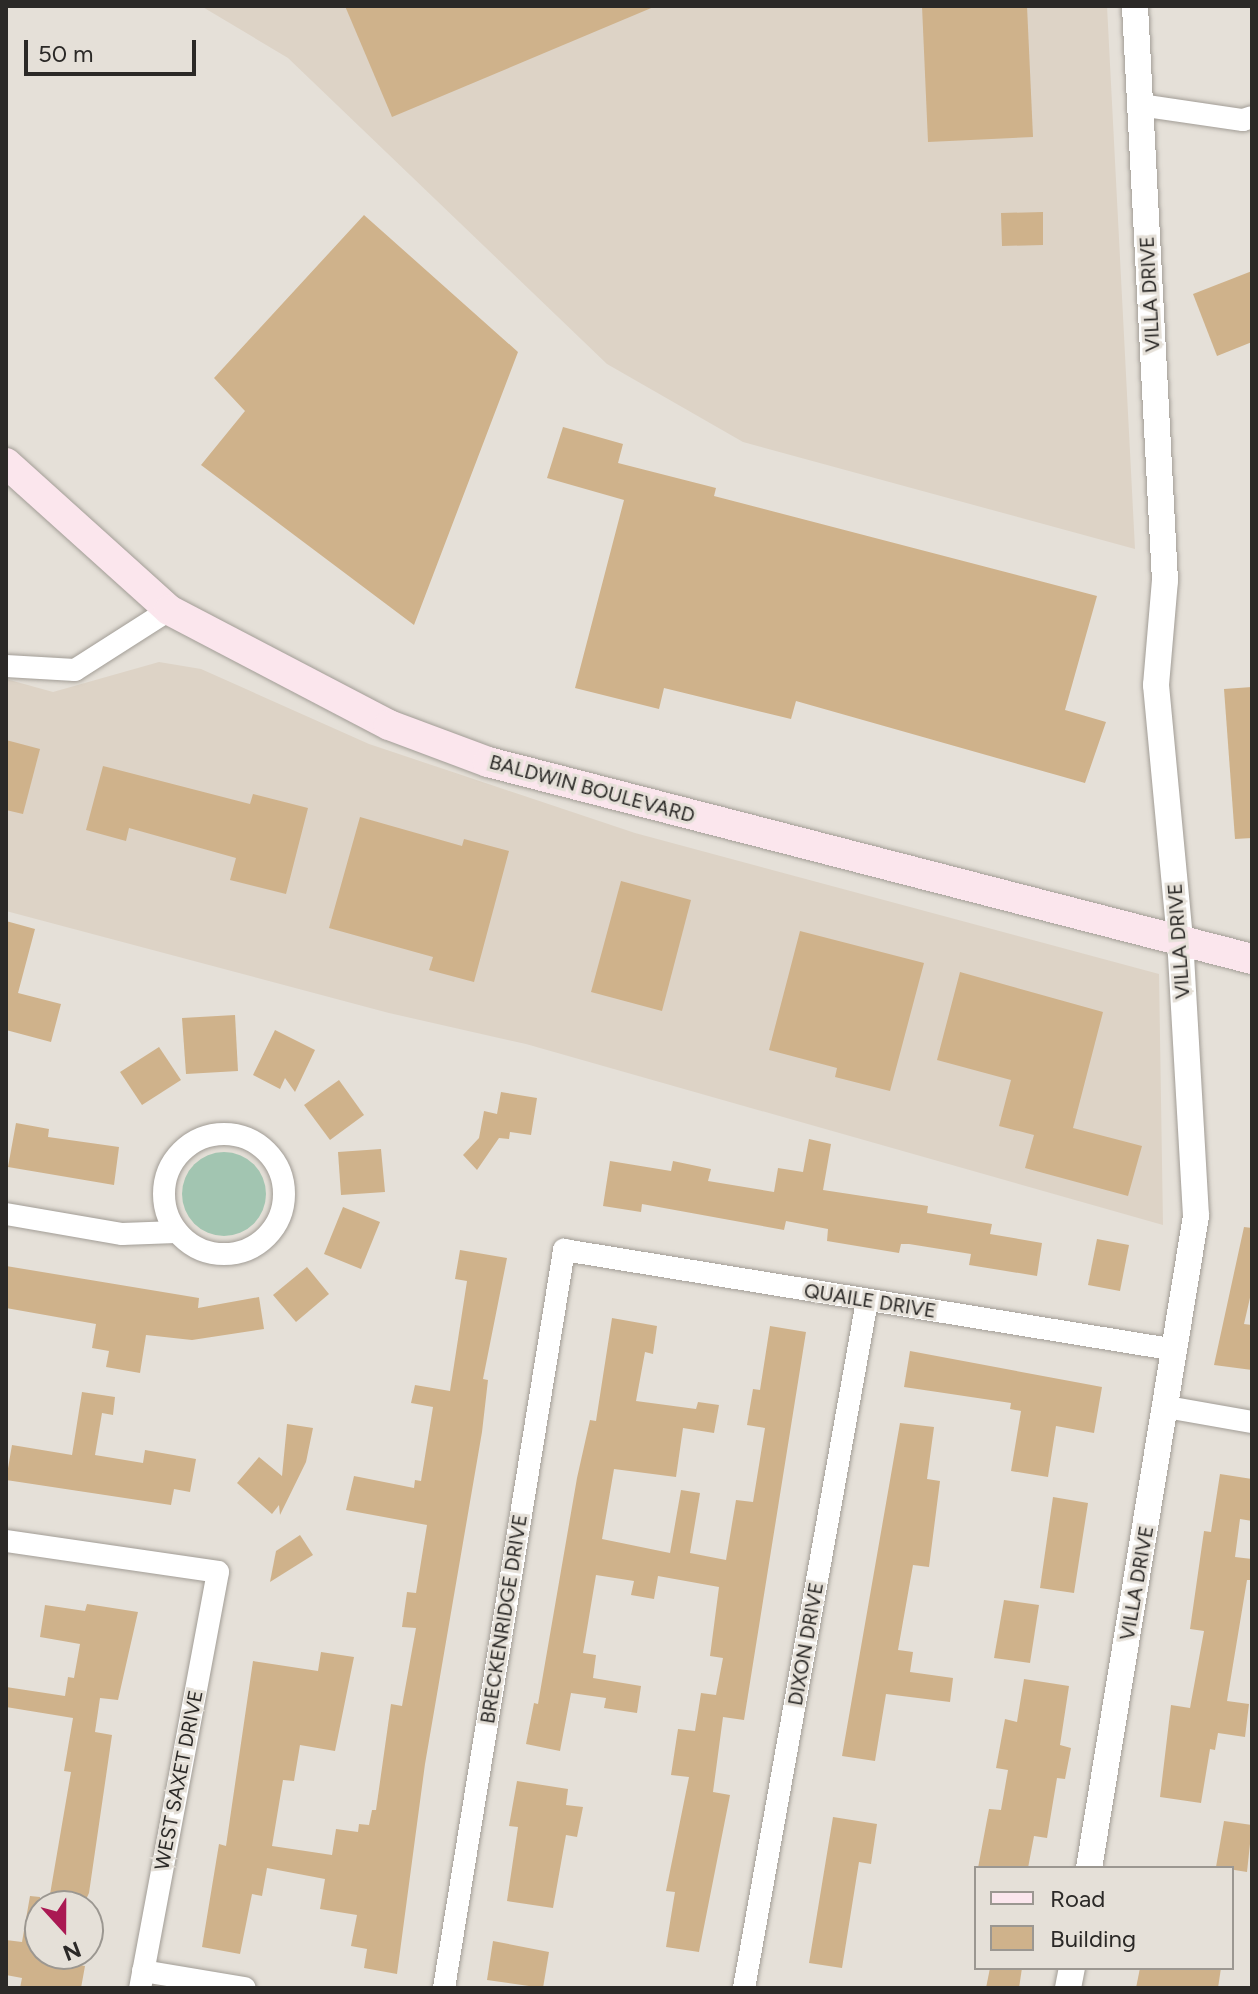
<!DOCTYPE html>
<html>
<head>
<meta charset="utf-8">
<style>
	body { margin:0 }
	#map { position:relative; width:1258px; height:1994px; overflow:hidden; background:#e5e0d8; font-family:Figtree,sans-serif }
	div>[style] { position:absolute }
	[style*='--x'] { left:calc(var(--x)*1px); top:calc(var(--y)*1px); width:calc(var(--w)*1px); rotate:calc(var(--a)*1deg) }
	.built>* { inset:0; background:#ddd3c6 }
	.green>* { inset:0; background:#a2c5b1 }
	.round { border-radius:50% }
	.building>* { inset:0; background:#cfb28b }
	.roads { filter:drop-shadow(0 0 2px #a29d96) drop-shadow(0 0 2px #a29d96) }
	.minor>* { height:22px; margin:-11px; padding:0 11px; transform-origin:11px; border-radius:11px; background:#fff }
	.minor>.ring { margin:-11px; padding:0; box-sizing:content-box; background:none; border:22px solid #fff; border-radius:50% }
	.tertiary>* { height:26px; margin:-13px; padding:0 13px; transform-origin:13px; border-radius:13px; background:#fff }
	.secondary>* { height:30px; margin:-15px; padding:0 15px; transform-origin:15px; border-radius:15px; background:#fbe6ed }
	span { translate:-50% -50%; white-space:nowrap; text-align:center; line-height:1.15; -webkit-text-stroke:6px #e5e0d8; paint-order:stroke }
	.street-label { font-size:20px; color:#2b2927 }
	.frame { position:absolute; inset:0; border:8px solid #2b2927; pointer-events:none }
	.legend { position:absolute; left:974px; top:1866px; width:260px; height:104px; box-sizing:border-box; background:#e5e0d8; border:2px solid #9b9791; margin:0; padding:10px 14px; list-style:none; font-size:24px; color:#2b2927 }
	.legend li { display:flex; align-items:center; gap:16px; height:40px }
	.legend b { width:40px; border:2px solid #9b9791 }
	.north { position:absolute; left:24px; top:1890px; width:80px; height:80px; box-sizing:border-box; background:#e5e0d8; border:2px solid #9b9791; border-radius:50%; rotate:159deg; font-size:22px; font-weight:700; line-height:32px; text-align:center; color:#2b2927 }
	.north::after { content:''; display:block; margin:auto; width:28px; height:36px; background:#aa1953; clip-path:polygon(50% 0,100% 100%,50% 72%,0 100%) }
	.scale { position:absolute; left:24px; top:40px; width:172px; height:36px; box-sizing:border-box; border:4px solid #2b2927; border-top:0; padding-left:10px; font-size:24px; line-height:28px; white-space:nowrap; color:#2b2927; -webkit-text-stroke:6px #e5e0d8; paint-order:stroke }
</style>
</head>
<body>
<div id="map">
	<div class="built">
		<div style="clip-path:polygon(201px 6px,1107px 6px,1135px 549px,743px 442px,607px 364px,288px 58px)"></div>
		<div style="clip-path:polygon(159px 662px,201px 669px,369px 744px,635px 833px,1159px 974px,1163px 1225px,526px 1044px,389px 1013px,6px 911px,6px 679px,53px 692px)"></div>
	</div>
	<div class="green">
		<div class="round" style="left:182px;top:1152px;width:84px;height:84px"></div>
	</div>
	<div class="building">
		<div style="clip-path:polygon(345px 6px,656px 6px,392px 117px)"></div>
		<div style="clip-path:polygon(922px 6px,1027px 6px,1033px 137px,928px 142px)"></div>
		<div style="clip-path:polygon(1043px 212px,1043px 245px,1002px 246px,1001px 213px)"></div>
		<div style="clip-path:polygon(364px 215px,518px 352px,414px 625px,201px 465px,245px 411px,214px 378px)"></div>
		<div style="clip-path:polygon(1252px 271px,1252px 342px,1217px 356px,1193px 294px)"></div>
		<div style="clip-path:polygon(563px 427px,623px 444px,618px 463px,716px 488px,714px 496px,1097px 596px,1065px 710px,1106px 722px,1085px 783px,796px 701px,791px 719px,664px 688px,659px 709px,575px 688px,624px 500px,547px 478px)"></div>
		<div style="clip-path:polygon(1252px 687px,1252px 838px,1235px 839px,1224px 689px)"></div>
		<div style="clip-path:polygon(6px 740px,40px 749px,23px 814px,6px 810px)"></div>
		<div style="clip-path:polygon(103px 766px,250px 804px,253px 794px,308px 808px,286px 894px,230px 880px,236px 858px,129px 828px,126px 841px,86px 830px)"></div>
		<div style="clip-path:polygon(360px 817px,462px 846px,464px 839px,509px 851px,474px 982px,429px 970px,433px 957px,329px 928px)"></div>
		<div style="clip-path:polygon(621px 881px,691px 900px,662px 1011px,591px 992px)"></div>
		<div style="clip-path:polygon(6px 921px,35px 929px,18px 993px,61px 1004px,51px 1042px,6px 1030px)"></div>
		<div style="clip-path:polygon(800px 931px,924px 963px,890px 1091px,835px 1077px,837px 1068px,769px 1050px)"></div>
		<div style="clip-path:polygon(960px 972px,1103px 1012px,1073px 1128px,1142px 1146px,1128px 1196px,1025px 1168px,1034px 1135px,999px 1126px,1011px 1080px,937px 1060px)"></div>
		<div style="clip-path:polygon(235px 1015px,238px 1071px,186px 1074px,182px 1018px)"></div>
		<div style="clip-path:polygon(275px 1030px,315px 1050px,295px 1092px,285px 1078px,280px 1089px,253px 1075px)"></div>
		<div style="clip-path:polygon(159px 1047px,181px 1080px,142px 1105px,120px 1072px)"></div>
		<div style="clip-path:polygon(339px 1080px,364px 1115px,330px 1140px,304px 1105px)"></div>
		<div style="clip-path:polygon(501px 1092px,537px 1098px,531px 1135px,510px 1132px,509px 1139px,499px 1138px,477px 1170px,463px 1155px,479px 1138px,484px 1111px,497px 1114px)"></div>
		<div style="clip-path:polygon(16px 1123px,49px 1129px,48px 1137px,119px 1147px,114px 1185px,8px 1167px)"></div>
		<div style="clip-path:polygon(809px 1139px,831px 1144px,823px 1190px,928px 1206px,927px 1213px,992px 1224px,990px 1234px,1042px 1243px,1037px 1276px,969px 1265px,971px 1254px,909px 1244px,901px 1244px,899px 1253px,827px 1241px,828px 1229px,786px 1221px,784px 1230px,642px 1204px,641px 1212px,603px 1206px,610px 1161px,671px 1171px,673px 1161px,711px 1169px,708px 1181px,774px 1192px,778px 1168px,803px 1172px)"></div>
		<div style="clip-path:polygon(381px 1149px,385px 1192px,341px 1195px,338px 1152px)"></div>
		<div style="clip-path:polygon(343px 1207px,380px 1222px,361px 1269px,324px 1254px)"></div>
		<div style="clip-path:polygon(1244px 1227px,1252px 1228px,1252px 1289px,1244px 1324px,1252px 1325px,1252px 1370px,1214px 1365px)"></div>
		<div style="clip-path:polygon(1097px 1239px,1129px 1245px,1120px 1291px,1088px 1285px)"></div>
		<div style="clip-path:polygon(460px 1250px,507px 1258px,483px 1379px,488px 1380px,482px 1432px,425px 1764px,397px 1974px,364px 1968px,367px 1949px,351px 1946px,357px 1915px,320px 1909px,325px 1879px,267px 1868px,262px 1896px,252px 1894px,240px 1954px,202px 1947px,219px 1844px,226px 1846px,253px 1661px,318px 1671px,321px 1652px,354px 1657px,335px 1751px,300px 1745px,294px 1781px,283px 1780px,272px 1846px,332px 1855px,336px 1829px,358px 1832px,359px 1824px,369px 1825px,372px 1810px,376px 1810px,391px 1704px,402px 1706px,416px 1628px,402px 1627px,407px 1592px,416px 1593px,427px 1525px,346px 1510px,354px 1476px,414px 1488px,415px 1480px,421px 1481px,433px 1407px,411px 1403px,415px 1385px,450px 1391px,467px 1281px,455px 1279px)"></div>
		<div style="clip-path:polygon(6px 1266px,199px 1298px,198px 1308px,259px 1297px,264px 1329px,192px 1340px,146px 1335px,140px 1373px,106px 1367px,109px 1351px,92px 1348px,96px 1324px,6px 1308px)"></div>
		<div style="clip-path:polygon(307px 1267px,329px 1294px,296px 1322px,273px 1295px)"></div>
		<div style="clip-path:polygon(612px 1318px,657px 1326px,653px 1354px,645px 1352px,636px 1401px,696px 1409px,698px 1402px,719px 1405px,714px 1433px,683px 1428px,676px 1477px,614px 1469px,602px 1539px,670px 1553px,681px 1490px,700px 1493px,690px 1553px,726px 1560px,736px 1500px,753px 1502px,765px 1428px,747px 1425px,753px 1389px,760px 1390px,770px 1326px,806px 1332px,744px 1720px,723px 1717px,713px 1792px,730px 1795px,699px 1952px,666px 1947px,675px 1892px,666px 1891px,689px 1777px,671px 1775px,678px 1729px,695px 1731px,701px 1693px,716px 1695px,723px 1658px,710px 1656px,719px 1587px,658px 1576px,654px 1599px,631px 1595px,634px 1581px,596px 1575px,583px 1653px,596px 1655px,593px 1678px,641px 1686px,637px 1713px,604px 1708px,606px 1698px,571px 1693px,560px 1751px,526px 1744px,534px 1703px,538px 1704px,577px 1478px,590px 1420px,596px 1421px)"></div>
		<div style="clip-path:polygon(910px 1351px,1102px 1387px,1094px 1433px,1056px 1426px,1048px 1477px,1011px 1471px,1021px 1411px,1010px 1409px,1011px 1403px,904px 1387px)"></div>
		<div style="clip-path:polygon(82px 1392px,115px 1397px,113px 1415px,102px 1413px,95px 1455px,143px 1463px,145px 1450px,196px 1459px,190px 1492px,174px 1489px,171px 1505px,6px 1480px,12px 1445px,72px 1455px)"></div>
		<div style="clip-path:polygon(900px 1423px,934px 1427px,927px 1479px,940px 1481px,929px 1567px,913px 1565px,898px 1650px,913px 1652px,910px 1672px,953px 1678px,950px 1702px,886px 1694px,875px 1761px,842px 1756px)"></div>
		<div style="clip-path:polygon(287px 1424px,313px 1428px,306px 1462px,280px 1515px,279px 1505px,272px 1514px,237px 1483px,259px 1457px,282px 1476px)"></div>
		<div style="clip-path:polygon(1220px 1474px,1252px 1479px,1252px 1521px,1240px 1519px,1235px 1557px,1252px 1559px,1252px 1580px,1247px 1580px,1227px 1701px,1249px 1704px,1245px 1737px,1218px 1733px,1215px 1750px,1210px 1749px,1201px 1803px,1160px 1797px,1171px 1705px,1190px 1708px,1204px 1631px,1190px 1629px,1204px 1531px,1211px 1532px)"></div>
		<div style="clip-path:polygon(1053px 1497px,1088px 1503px,1074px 1593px,1040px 1588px)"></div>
		<div style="clip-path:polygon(300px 1535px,313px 1555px,270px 1582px,276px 1551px)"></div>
		<div style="clip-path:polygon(1004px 1600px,1039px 1605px,1030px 1663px,994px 1658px)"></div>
		<div style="clip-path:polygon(87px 1604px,138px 1612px,118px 1700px,100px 1698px,95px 1732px,112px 1735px,89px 1893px,83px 1906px,48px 1906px,71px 1772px,64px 1771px,73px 1718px,6px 1707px,6px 1687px,65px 1696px,68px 1677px,74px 1678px,80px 1644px,40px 1637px,45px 1605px,85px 1611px)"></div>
		<div style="clip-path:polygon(1024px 1679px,1069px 1686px,1060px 1745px,1071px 1748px,1065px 1779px,1057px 1778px,1047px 1838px,1034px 1836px,1028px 1868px,978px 1868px,989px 1809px,1001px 1810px,1008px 1770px,996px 1768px,1005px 1719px,1017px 1722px)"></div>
		<div style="clip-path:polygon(517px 1781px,568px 1789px,566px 1805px,583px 1807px,577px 1837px,566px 1835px,553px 1908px,507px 1901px,518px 1827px,509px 1826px)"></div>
		<div style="clip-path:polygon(833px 1817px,877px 1824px,871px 1864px,859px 1862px,842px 1968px,809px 1963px)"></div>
		<div style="clip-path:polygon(1224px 1821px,1252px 1825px,1247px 1872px,1216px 1867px)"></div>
		<div style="clip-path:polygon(30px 1896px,40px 1897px,40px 1957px,85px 1966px,81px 1988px,20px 1988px,22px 1978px,6px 1975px,6px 1940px,22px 1942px)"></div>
		<div style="clip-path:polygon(493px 1941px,549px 1952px,543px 1988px,487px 1980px)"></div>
		<div style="clip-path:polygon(990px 1968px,1022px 1968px,1019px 1988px,986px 1988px)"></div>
		<div style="clip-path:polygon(1140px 1968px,1221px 1968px,1218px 1988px,1136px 1988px)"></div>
	</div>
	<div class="roads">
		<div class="minor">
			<div style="--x:1140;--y:105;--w:104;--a:8.3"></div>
			<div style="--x:1243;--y:120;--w:9;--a:-18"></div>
			<div style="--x:6;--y:666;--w:69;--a:3.3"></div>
			<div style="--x:75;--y:670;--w:112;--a:-32.6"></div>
			<div class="ring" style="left:164px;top:1134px;width:98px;height:98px"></div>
			<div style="--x:6;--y:1214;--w:118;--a:9.8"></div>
			<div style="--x:122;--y:1234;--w:54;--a:-2.1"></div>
			<div style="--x:1167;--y:1407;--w:86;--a:10"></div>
			<div style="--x:6;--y:1541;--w:214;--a:8.3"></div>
			<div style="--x:218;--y:1572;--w:423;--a:100.6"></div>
			<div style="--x:143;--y:1971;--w:103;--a:9.5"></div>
			<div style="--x:444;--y:1988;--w:748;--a:-80.76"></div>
			<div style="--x:564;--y:1250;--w:620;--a:9.28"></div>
			<div style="--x:744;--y:1988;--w:698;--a:-79.85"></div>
		</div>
		<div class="tertiary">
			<div style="--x:1089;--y:1868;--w:661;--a:-80.68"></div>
			<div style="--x:1196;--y:1216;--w:277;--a:-93.3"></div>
			<div style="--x:1180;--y:939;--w:255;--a:-95.4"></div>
			<div style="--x:1156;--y:685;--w:104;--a:-85.1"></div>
			<div style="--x:1165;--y:581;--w:576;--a:-92.99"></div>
			<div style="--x:1068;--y:1988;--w:20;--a:-79"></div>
		</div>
		<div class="secondary">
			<div style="--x:6;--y:463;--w:219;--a:42"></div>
			<div style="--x:169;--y:610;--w:248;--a:27.6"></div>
			<div style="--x:389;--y:725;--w:106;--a:20.5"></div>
			<div style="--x:488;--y:762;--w:789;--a:14.46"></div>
		</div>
	</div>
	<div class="street-label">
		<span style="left:1150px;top:294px;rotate:-93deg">VILLA DRIVE</span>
		<span style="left:592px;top:789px;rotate:15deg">BALDWIN BOULEVARD</span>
		<span style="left:1179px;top:941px;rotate:-94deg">VILLA DRIVE</span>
		<span style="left:870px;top:1301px;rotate:9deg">QUAILE DRIVE</span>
		<span style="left:1137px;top:1583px;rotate:-80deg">VILLA DRIVE</span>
		<span style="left:504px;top:1619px;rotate:-81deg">BRECKENRIDGE DRIVE</span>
		<span style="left:806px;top:1644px;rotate:-80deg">DIXON DRIVE</span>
		<span style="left:179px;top:1780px;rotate:-79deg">WEST SAXET DRIVE</span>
	</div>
	<div class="frame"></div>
	<ul class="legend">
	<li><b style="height:10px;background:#fbe6ed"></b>Road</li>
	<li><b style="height:22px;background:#cfb28b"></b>Building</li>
	</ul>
	<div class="north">N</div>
	<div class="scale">50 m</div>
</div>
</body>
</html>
